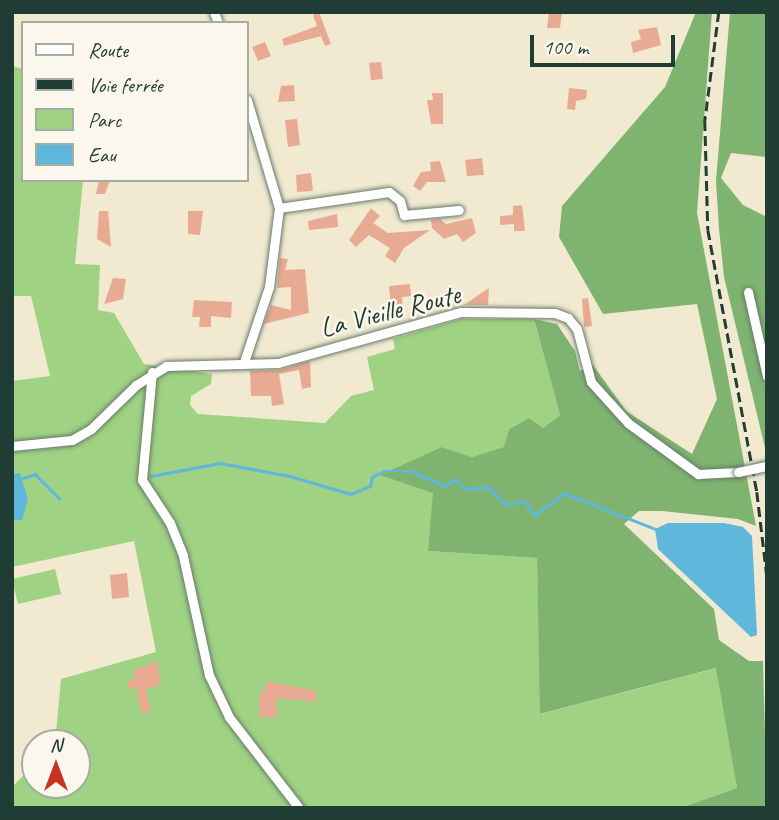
<!DOCTYPE html>
<html>
<head>
<meta charset="utf-8">
<style>
	body { margin:0 }
	#map { position:relative; width:779px; height:820px; overflow:hidden; background:#f1ead1; font-family:Caveat,sans-serif }
	div>[style] { position:absolute }
	[style*='--x'] { left:calc(var(--x)*1px); top:calc(var(--y)*1px); width:calc(var(--w)*1px); rotate:calc(var(--a)*1deg) }
	.green>* { inset:0; background:#9fd282 }
	.forest>* { inset:0; background:#7fb470 }
	.water>* { inset:0; background:#5fb7dc }
	.stream>* { height:2.5px; margin:-1.25px; padding:0 1.25px; transform-origin:1.25px; border-radius:1.25px; background:#5fb7dc }
	.building>* { inset:0; background:#e8aa93 }
	.roads { filter:drop-shadow(0 0 2px #687a6b) drop-shadow(0 0 2px #687a6b) }
	.minor>* { height:9px; margin:-4.5px; padding:0 4.5px; transform-origin:4.5px; border-radius:4.5px; background:#fff }
	.rail>* { height:2.5px; margin-top:-1.25px; transform-origin:0; background:repeating-linear-gradient(90deg,#1f3d34 0 10px,transparent 0 15px) }
	.bridges { filter:drop-shadow(0 0 2px #687a6b) drop-shadow(0 0 2px #687a6b) }
	.minor-bridge>* { height:9px; margin:-4.5px; padding:0 4.5px; transform-origin:4.5px; border-radius:4.5px; background:#fff }
	span { translate:-50% -50%; white-space:nowrap; text-align:center; line-height:1.15; -webkit-text-stroke:5px #fbf7ec; paint-order:stroke }
	.street-label { font-size:28px; color:#1f3d34 }
	.frame { position:absolute; inset:0; border:14px solid #1f3d34; pointer-events:none }
	.legend { position:absolute; left:21px; top:21px; width:228px; height:161px; box-sizing:border-box; background:#fbf7ec; border:2px solid #a3ada2; margin:0; padding:9px 12px; list-style:none; font-size:21px; color:#1f3d34 }
	.legend li { display:flex; align-items:center; gap:14px; height:35px }
	.legend b { width:35px; border:2px solid #a3ada2 }
	.north { position:absolute; left:21px; top:729px; width:70px; height:70px; box-sizing:border-box; background:#fbf7ec; border:2px solid #a3ada2; border-radius:50%; rotate:0deg; font-size:19px; font-weight:700; line-height:28px; text-align:center; color:#1f3d34 }
	.north::after { content:''; display:block; margin:auto; width:24px; height:32px; background:#c8321e; clip-path:polygon(50% 0,100% 100%,50% 72%,0 100%) }
	.scale { position:absolute; left:530px; top:35px; width:145px; height:32px; box-sizing:border-box; border:4px solid #1f3d34; border-top:0; padding-left:9px; font-size:21px; line-height:24px; white-space:nowrap; color:#1f3d34; -webkit-text-stroke:5px #fbf7ec; paint-order:stroke }
</style>
</head>
<body>
<div id="map">
	<div class="green">
		<div style="clip-path:polygon(12px 66px,23px 69px,23px 180px,83px 180px,75px 264px,100px 265px,98px 310px,114px 313px,144px 364px,212px 374px,211px 384px,191px 396px,190px 405px,198px 414px,325px 423px,351px 396px,374px 390px,367px 357px,395px 349px,393px 339px,461px 319px,534px 319px,560px 415px,543px 428px,529px 418px,509px 429px,505px 447px,472px 457px,442px 447px,428px 551px,537px 558px,541px 714px,717px 668px,737px 788px,680px 808px,12px 808px,12px 787px,35px 764px,35px 785px,77px 785px,77px 743px,55px 743px,61px 679px,156px 652px,134px 541px,12px 567px,12px 381px,50px 376px,31px 296px,12px 296px)"></div>
		<div style="clip-path:polygon(55px 569px,61px 594px,18px 604px,12px 579px)"></div>
	</div>
	<div class="forest">
		<div style="clip-path:polygon(696px 12px,712px 12px,697px 213px,756px 526px,738px 519px,662px 511px,639px 511px,624px 524px,714px 609px,719px 640px,749px 661px,763px 661px,767px 808px,680px 808px,737px 788px,716px 668px,540px 714px,537px 558px,428px 551px,433px 493px,380px 475px,442px 447px,472px 457px,504px 447px,509px 429px,529px 418px,543px 428px,560px 415px,534px 319px,557px 324px,575px 351px,580px 371px,593px 365px,626px 411px,692px 454px,717px 399px,697px 304px,603px 314px,559px 237px,562px 206px,665px 87px)"></div>
		<div style="clip-path:polygon(730px 12px,767px 12px,767px 157px,731px 153px,721px 178px,743px 205px,767px 217px,767px 456px,724px 277px,719px 229px,716px 181px)"></div>
	</div>
	<div class="water">
		<div style="clip-path:polygon(20px 473px,28px 499px,22px 520px,12px 520px,12px 475px)"></div>
		<div style="clip-path:polygon(668px 523px,724px 523px,743px 527px,752px 536px,757px 635px,751px 637px,658px 549px,655px 529px)"></div>
	</div>
	<div class="stream">
		<div style="--x:151;--y:476;--w:70;--a:-10.7"></div>
		<div style="--x:220;--y:463;--w:71;--a:10.5"></div>
		<div style="--x:290;--y:476;--w:64;--a:16.4"></div>
		<div style="--x:351;--y:494;--w:21;--a:-23"></div>
		<div style="--x:370;--y:486;--w:9;--a:-77"></div>
		<div style="--x:372;--y:477;--w:13;--a:-27"></div>
		<div style="--x:384;--y:471;--w:27;--a:0"></div>
		<div style="--x:411;--y:471;--w:37;--a:24"></div>
		<div style="--x:445;--y:486;--w:11;--a:-38"></div>
		<div style="--x:454;--y:479;--w:16;--a:38"></div>
		<div style="--x:467;--y:489;--w:22;--a:-5"></div>
		<div style="--x:489;--y:487;--w:23;--a:47"></div>
		<div style="--x:505;--y:504;--w:19;--a:-9"></div>
		<div style="--x:524;--y:501;--w:18;--a:52"></div>
		<div style="--x:535;--y:515;--w:36;--a:-37"></div>
		<div style="--x:564;--y:493;--w:99;--a:21.4"></div>
		<div style="--x:23;--y:478;--w:13;--a:-18"></div>
		<div style="--x:35;--y:474;--w:35;--a:45"></div>
	</div>
	<div class="building">
		<div style="clip-path:polygon(319px 12px,331px 44px,325px 46px,321px 36px,284px 46px,282px 39px,317px 26px,313px 15px)"></div>
		<div style="clip-path:polygon(549px 12px,562px 12px,560px 28px,547px 28px)"></div>
		<div style="clip-path:polygon(657px 27px,661px 45px,633px 53px,631px 42px,641px 39px,638px 30px)"></div>
		<div style="clip-path:polygon(265px 42px,271px 56px,258px 61px,252px 47px)"></div>
		<div style="clip-path:polygon(381px 62px,383px 79px,371px 80px,369px 63px)"></div>
		<div style="clip-path:polygon(294px 85px,295px 101px,278px 102px,281px 86px)"></div>
		<div style="clip-path:polygon(569px 88px,587px 90px,586px 99px,576px 101px,575px 110px,567px 109px)"></div>
		<div style="clip-path:polygon(432px 93px,443px 93px,443px 124px,431px 124px,427px 100px,433px 100px)"></div>
		<div style="clip-path:polygon(297px 119px,300px 145px,288px 147px,285px 120px)"></div>
		<div style="clip-path:polygon(482px 158px,484px 175px,467px 176px,465px 160px)"></div>
		<div style="clip-path:polygon(440px 161px,446px 182px,427px 182px,420px 191px,413px 186px,421px 172px,431px 171px,430px 162px)"></div>
		<div style="clip-path:polygon(311px 173px,313px 191px,297px 192px,296px 175px)"></div>
		<div style="clip-path:polygon(99px 180px,110px 180px,105px 194px,96px 194px)"></div>
		<div style="clip-path:polygon(522px 205px,525px 231px,514px 231px,514px 224px,500px 225px,500px 216px,513px 215px,513px 206px)"></div>
		<div style="clip-path:polygon(371px 208px,380px 216px,373px 223px,388px 233px,430px 230px,404px 248px,395px 263px,385px 256px,390px 248px,369px 235px,356px 247px,349px 240px)"></div>
		<div style="clip-path:polygon(99px 211px,108px 211px,111px 247px,97px 239px)"></div>
		<div style="clip-path:polygon(188px 211px,203px 211px,200px 235px,188px 234px)"></div>
		<div style="clip-path:polygon(337px 214px,338px 227px,309px 230px,308px 221px)"></div>
		<div style="clip-path:polygon(472px 218px,476px 233px,463px 242px,457px 234px,444px 239px,432px 228px,431px 220px,440px 219px,446px 224px)"></div>
		<div style="clip-path:polygon(280px 258px,288px 259px,285px 270px,305px 269px,309px 313px,264px 324px,271px 305px,291px 310px,291px 287px,277px 288px)"></div>
		<div style="clip-path:polygon(113px 278px,126px 279px,123px 299px,104px 304px)"></div>
		<div style="clip-path:polygon(410px 284px,411px 296px,402px 297px,403px 312px,392px 319px,389px 286px)"></div>
		<div style="clip-path:polygon(489px 288px,488px 305px,464px 305px,480px 294px)"></div>
		<div style="clip-path:polygon(588px 298px,592px 326px,584px 327px,582px 299px)"></div>
		<div style="clip-path:polygon(194px 300px,232px 302px,231px 318px,211px 316px,211px 327px,199px 327px,200px 317px,192px 317px)"></div>
		<div style="clip-path:polygon(310px 361px,311px 387px,302px 389px,299px 370px,279px 374px,284px 404px,272px 406px,271px 396px,251px 396px,250px 371px,280px 370px)"></div>
		<div style="clip-path:polygon(127px 573px,129px 597px,112px 599px,110px 575px)"></div>
		<div style="clip-path:polygon(157px 661px,161px 685px,146px 689px,151px 711px,141px 713px,136px 687px,129px 689px,127px 680px,135px 679px,133px 671px)"></div>
		<div style="clip-path:polygon(266px 681px,317px 691px,315px 702px,276px 698px,277px 717px,259px 718px,260px 691px,266px 690px)"></div>
	</div>
	<div class="roads">
		<div class="minor">
			<div style="--x:214;--y:12;--w:12;--a:70"></div>
			<div style="--x:279;--y:208;--w:111;--a:-8.3"></div>
			<div style="--x:389;--y:192;--w:14;--a:39"></div>
			<div style="--x:400;--y:201;--w:15;--a:74"></div>
			<div style="--x:404;--y:215;--w:55;--a:-5.2"></div>
			<div style="--x:748;--y:292;--w:86;--a:77.3"></div>
			<div style="--x:244;--y:362;--w:79;--a:-71.6"></div>
			<div style="--x:269;--y:287;--w:80;--a:-82.8"></div>
			<div style="--x:279;--y:208;--w:113;--a:-106.5"></div>
			<div style="--x:152;--y:372;--w:108;--a:95.3"></div>
			<div style="--x:142;--y:480;--w:51;--a:56.9"></div>
			<div style="--x:170;--y:523;--w:35;--a:68"></div>
			<div style="--x:183;--y:556;--w:122;--a:77.7"></div>
			<div style="--x:209;--y:675;--w:47;--a:64.5"></div>
			<div style="--x:229;--y:717;--w:115;--a:52.4"></div>
			<div style="--x:12;--y:446;--w:60;--a:-5.7"></div>
			<div style="--x:72;--y:440;--w:22;--a:-30"></div>
			<div style="--x:91;--y:429;--w:63;--a:-44.4"></div>
			<div style="--x:136;--y:385;--w:36;--a:-32"></div>
			<div style="--x:166;--y:366;--w:112;--a:-1.5"></div>
			<div style="--x:278;--y:363;--w:190;--a:-15.6"></div>
			<div style="--x:461;--y:312;--w:94;--a:0.6"></div>
			<div style="--x:555;--y:313;--w:14;--a:21"></div>
			<div style="--x:568;--y:318;--w:14;--a:51"></div>
			<div style="--x:577;--y:329;--w:55;--a:75.2"></div>
			<div style="--x:591;--y:382;--w:55;--a:47.9"></div>
			<div style="--x:628;--y:423;--w:87;--a:36.1"></div>
			<div style="--x:698;--y:474;--w:40;--a:-2.9"></div>
		</div>
	</div>
	<div class="rail">
		<div style="--x:719;--y:12;--w:110;--a:97.3"></div>
		<div style="--x:705;--y:121;--w:109;--a:88.4"></div>
		<div style="--x:708;--y:230;--w:267;--a:79.4"></div>
		<div style="--x:757;--y:492;--w:85;--a:83.2"></div>
	</div>
	<div class="bridges">
		<div class="minor-bridge">
			<div style="--x:738;--y:472;--w:30;--a:-12"></div>
		</div>
	</div>
	<div class="street-label">
		<span style="left:390px;top:311px;rotate:-14deg">La Vieille Route</span>
	</div>
	<div class="frame"></div>
	<ul class="legend">
	<li><b style="height:9px;background:#fff"></b>Route</li>
	<li><b style="height:9px;background:#1f3d34"></b>Voie ferrée</li>
	<li><b style="height:19px;background:#9fd282"></b>Parc</li>
	<li><b style="height:19px;background:#5fb7dc"></b>Eau</li>
	</ul>
	<div class="north">N</div>
	<div class="scale">100 m</div>
</div>
</body>
</html>
